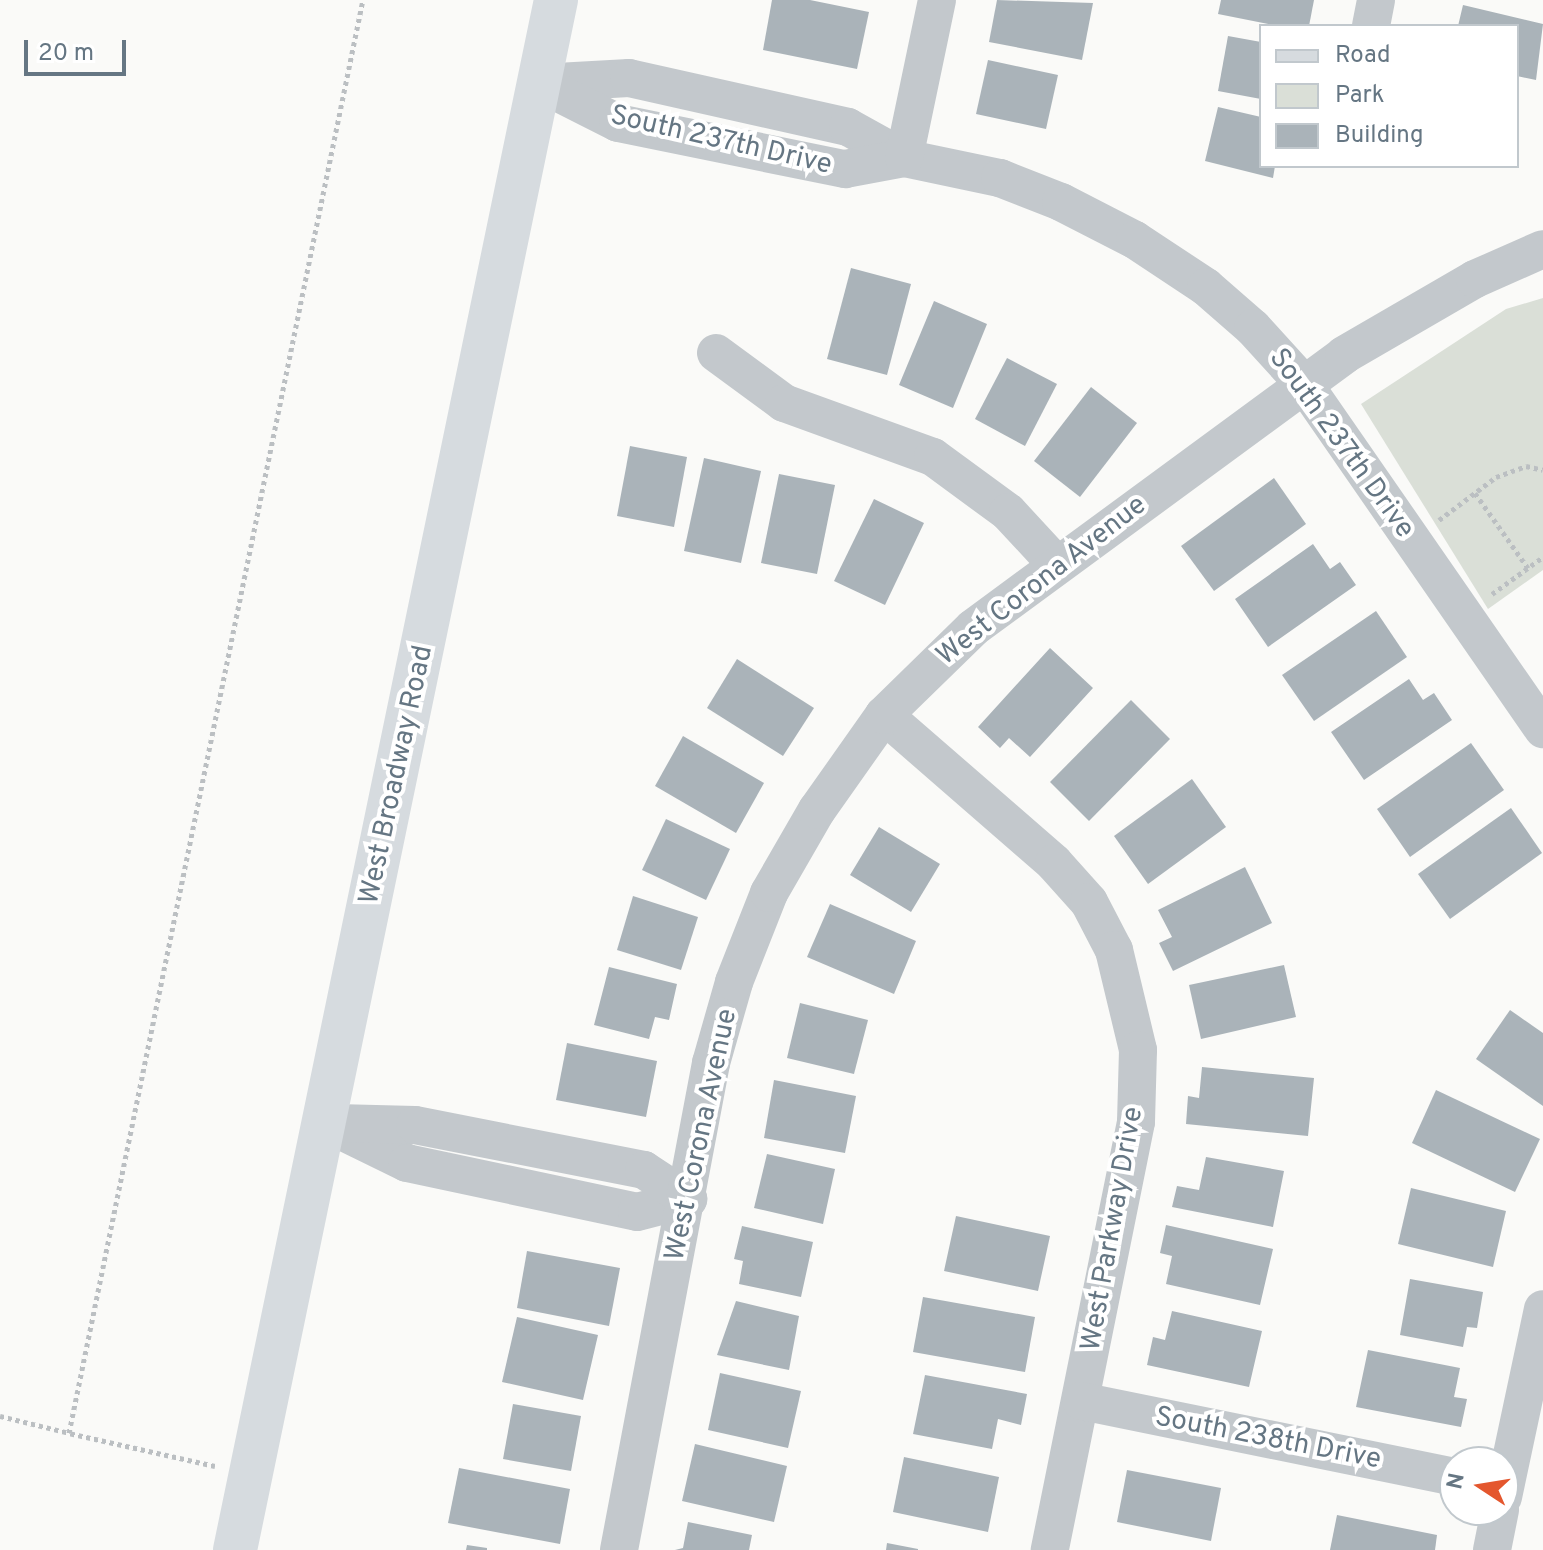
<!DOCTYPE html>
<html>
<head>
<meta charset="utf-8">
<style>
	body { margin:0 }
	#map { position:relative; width:1543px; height:1550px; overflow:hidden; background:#fafaf8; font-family:Overpass,sans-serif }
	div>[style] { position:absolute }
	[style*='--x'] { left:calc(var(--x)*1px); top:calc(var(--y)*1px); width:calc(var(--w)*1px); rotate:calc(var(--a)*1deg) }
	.green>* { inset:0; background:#dadfd7 }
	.building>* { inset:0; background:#aab3b9 }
	.path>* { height:5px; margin-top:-2.5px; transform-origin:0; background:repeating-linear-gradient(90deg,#bbbfc2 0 4px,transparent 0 8px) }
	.minor>* { height:38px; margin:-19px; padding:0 19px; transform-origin:19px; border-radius:19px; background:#c3c8cc }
	.secondary>* { height:44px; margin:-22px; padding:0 22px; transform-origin:22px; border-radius:22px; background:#d6dbdf }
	span { translate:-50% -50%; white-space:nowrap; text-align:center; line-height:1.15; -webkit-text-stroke:8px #fff; paint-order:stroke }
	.street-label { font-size:28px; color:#657683 }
	.legend { position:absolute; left:1259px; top:24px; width:260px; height:144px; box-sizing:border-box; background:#fff; border:2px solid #c1c8cd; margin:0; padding:10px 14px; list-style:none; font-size:24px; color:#657683 }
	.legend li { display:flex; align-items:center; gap:16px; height:40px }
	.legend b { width:40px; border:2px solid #c1c8cd }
	.north { position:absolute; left:1439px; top:1446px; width:80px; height:80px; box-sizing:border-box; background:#fff; border:2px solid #c1c8cd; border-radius:50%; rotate:282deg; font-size:22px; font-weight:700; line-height:32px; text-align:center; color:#657683 }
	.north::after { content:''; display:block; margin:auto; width:28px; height:36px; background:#e4572e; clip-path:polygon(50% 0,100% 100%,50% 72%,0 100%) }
	.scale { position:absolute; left:24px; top:40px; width:102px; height:36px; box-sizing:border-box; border:4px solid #657683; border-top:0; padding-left:10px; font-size:24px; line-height:28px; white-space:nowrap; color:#657683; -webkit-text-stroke:6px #fff; paint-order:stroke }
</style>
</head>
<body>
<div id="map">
	<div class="green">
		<div style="clip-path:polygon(1543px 298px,1543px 570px,1488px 609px,1361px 404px,1506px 309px)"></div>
	</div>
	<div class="building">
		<div style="clip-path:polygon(772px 0,810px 0,869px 12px,857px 69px,763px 50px)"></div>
		<div style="clip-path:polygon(997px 0,1093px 3px,1082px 60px,989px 42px)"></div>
		<div style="clip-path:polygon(1221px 0,1314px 0,1309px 26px,1278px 26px,1218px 14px)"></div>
		<div style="clip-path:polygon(1463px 5px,1543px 24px,1536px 80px,1517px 76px,1517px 26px,1458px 26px)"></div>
		<div style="clip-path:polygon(1228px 36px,1261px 42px,1261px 99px,1218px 91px)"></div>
		<div style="clip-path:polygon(988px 60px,1058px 75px,1046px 129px,976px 114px)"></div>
		<div style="clip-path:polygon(1218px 107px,1261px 117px,1261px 166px,1275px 166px,1273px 178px,1205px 161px)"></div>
		<div style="clip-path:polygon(851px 268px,911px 284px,887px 375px,827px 359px)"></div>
		<div style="clip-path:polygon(934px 301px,987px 324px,953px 408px,899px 385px)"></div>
		<div style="clip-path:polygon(1007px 358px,1057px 384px,1025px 446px,975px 419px)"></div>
		<div style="clip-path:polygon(1091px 387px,1137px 423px,1080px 497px,1034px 461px)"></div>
		<div style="clip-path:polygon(630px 446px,687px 457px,674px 527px,617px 516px)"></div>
		<div style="clip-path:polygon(704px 458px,761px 471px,741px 563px,684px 551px)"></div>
		<div style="clip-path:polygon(779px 474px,835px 485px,817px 574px,761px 563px)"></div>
		<div style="clip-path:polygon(1274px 478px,1306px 524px,1214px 591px,1181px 546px)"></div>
		<div style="clip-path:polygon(874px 499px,924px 523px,885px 605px,834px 581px)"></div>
		<div style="clip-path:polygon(1313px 544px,1330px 569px,1340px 562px,1356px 585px,1268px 647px,1235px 599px)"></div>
		<div style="clip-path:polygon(1376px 611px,1407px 657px,1314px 721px,1282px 675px)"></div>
		<div style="clip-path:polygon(1050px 648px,1093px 688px,1030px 757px,1009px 738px,1000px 748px,978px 727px)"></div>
		<div style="clip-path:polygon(737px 659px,814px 708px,783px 756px,707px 708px)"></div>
		<div style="clip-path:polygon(1409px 679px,1423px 700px,1434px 693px,1452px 720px,1364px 780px,1331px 732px)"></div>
		<div style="clip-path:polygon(1131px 700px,1170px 739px,1089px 821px,1050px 782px)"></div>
		<div style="clip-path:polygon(683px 736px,764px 783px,736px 833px,655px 786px)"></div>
		<div style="clip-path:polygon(1471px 743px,1504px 790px,1410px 857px,1377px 809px)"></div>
		<div style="clip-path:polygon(1192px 779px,1226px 827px,1148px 884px,1114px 836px)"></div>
		<div style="clip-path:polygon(1511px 808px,1542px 853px,1450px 919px,1418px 874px)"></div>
		<div style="clip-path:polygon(666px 819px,730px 849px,706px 900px,642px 870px)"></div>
		<div style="clip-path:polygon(879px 827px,940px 864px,911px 912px,850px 875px)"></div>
		<div style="clip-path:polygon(1245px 867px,1272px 923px,1173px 971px,1159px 943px,1172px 937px,1158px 910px)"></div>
		<div style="clip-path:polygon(633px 896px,698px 917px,681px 970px,617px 950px)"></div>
		<div style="clip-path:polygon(830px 904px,916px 941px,894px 994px,807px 957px)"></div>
		<div style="clip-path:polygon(1284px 965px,1296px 1017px,1201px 1039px,1189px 985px)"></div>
		<div style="clip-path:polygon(609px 967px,677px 984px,669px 1020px,655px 1017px,649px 1039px,594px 1025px)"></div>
		<div style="clip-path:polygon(800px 1003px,868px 1020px,854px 1074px,787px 1058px)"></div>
		<div style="clip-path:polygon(1510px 1010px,1543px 1033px,1543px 1106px,1476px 1059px)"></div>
		<div style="clip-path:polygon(567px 1043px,657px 1061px,646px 1117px,556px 1100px)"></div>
		<div style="clip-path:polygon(1202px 1067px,1314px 1078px,1308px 1136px,1186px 1124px,1188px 1096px,1199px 1098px)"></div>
		<div style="clip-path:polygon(774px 1080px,856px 1096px,845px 1153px,764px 1138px)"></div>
		<div style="clip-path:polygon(1436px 1090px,1540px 1139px,1515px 1192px,1412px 1143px)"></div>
		<div style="clip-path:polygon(767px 1154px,835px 1169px,823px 1224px,754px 1208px)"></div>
		<div style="clip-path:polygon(1206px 1157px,1284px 1171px,1273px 1227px,1172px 1207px,1177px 1186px,1199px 1190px)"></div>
		<div style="clip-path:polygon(1411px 1188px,1506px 1211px,1493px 1267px,1398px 1244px)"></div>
		<div style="clip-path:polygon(956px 1216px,1050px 1236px,1038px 1291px,944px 1271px)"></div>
		<div style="clip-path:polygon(1166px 1225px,1273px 1249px,1260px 1305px,1166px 1284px,1172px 1256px,1160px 1253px)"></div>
		<div style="clip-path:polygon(742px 1226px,813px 1242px,801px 1297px,739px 1284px,743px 1261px,734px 1259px)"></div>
		<div style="clip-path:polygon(527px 1251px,620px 1268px,609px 1326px,517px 1308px)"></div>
		<div style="clip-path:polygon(1410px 1279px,1483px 1292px,1477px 1328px,1467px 1327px,1463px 1347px,1400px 1335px)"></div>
		<div style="clip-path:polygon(923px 1297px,1035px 1317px,1025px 1372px,913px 1352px)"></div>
		<div style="clip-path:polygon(736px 1301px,799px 1316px,789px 1370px,717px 1355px)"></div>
		<div style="clip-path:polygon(1172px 1311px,1262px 1331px,1249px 1387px,1147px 1365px,1153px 1337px,1165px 1340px)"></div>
		<div style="clip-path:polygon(517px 1317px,598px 1335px,583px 1400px,502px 1382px)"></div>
		<div style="clip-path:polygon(1368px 1350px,1460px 1368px,1454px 1397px,1467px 1399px,1461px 1427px,1356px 1407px)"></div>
		<div style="clip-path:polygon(720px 1373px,801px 1391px,788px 1448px,708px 1430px)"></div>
		<div style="clip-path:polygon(925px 1375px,1027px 1394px,1021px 1425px,998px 1419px,992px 1449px,913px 1434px)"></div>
		<div style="clip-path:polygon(513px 1404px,581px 1416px,571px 1471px,503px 1459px)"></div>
		<div style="clip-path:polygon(695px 1444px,787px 1466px,774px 1522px,682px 1501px)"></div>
		<div style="clip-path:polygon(904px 1457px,999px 1477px,988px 1532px,893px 1512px)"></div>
		<div style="clip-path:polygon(459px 1468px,570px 1489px,560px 1544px,448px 1523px)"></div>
		<div style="clip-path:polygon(1127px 1470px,1221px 1488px,1211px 1541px,1117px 1522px)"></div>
		<div style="clip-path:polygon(1337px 1515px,1437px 1535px,1435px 1550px,1330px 1550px)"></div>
		<div style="clip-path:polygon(688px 1522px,752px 1535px,749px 1550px,675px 1550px,683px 1548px)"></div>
		<div style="clip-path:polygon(887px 1543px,918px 1549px,918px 1550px,886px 1550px)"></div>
		<div style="clip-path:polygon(467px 1545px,487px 1548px,487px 1550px,466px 1550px)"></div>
	</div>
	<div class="path">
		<div style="--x:1475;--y:493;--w:92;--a:54.8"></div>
		<div style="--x:1439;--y:520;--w:71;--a:-37"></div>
		<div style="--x:1496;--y:477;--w:32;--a:-20"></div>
		<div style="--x:1526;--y:466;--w:17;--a:13"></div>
		<div style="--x:1492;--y:594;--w:63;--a:-36"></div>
		<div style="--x:0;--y:1416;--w:71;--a:13.8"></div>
		<div style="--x:215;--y:1466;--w:150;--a:-167.3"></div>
		<div style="--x:69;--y:1433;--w:1463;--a:-78.41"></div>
	</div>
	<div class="minor">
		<div style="--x:1371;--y:26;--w:26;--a:-79"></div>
		<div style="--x:539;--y:83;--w:90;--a:-3.2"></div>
		<div style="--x:629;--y:78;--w:224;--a:12.6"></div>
		<div style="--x:848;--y:127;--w:64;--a:29"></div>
		<div style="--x:904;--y:158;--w:98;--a:11.8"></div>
		<div style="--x:1000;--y:178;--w:66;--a:21.5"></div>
		<div style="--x:1061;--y:202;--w:83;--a:27.2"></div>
		<div style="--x:1135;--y:240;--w:85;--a:33.5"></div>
		<div style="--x:1206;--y:287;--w:62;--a:41.1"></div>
		<div style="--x:1253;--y:328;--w:76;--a:47.7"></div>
		<div style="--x:1304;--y:384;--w:420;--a:55.3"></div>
		<div style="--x:541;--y:84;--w:86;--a:26.9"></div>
		<div style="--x:618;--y:123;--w:232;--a:11.5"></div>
		<div style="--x:845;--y:169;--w:60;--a:-10.6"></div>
		<div style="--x:904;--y:158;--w:161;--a:-78.2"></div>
		<div style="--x:716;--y:353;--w:84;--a:36.3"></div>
		<div style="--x:784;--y:403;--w:158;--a:19.9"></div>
		<div style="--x:933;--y:457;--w:93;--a:36.3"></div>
		<div style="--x:1008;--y:512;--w:72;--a:47.2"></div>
		<div style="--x:884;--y:715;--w:225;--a:41"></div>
		<div style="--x:1054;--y:863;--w:52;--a:48.1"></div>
		<div style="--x:1089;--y:902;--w:54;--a:62.5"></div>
		<div style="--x:1114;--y:950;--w:103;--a:76.5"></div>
		<div style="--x:1138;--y:1050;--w:72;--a:91.6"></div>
		<div style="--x:1136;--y:1122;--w:437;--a:101.4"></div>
		<div style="--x:325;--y:1123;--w:91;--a:26"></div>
		<div style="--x:407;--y:1163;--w:235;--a:12"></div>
		<div style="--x:637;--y:1212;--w:53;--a:-14.3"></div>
		<div style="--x:336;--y:1123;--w:79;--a:1.5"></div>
		<div style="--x:415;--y:1125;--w:233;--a:11.1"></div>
		<div style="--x:644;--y:1170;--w:53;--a:33.4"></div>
		<div style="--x:1081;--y:1401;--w:382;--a:11.5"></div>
		<div style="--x:1503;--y:1497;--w:192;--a:-78"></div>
		<div style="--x:619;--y:1550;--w:496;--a:-79.3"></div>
		<div style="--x:711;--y:1063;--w:84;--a:-74.1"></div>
		<div style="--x:734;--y:982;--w:96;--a:-68.5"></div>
		<div style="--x:769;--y:893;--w:96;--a:-60"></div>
		<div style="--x:817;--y:810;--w:116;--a:-54.8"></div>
		<div style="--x:884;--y:715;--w:124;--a:-44.3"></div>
		<div style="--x:973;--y:628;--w:461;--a:-36.3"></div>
		<div style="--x:1344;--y:355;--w:151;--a:-30.1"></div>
		<div style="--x:1475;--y:279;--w:74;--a:-23.8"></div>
		<div style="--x:1492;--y:1550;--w:41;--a:-78.7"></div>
	</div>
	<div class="secondary">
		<div style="--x:235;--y:1550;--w:1583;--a:-78.3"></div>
	</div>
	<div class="street-label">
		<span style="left:721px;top:141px;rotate:13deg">South 237th Drive</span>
		<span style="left:1341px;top:444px;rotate:54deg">South 237th Drive</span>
		<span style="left:1042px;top:581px;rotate:-38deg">West Corona Avenue</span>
		<span style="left:397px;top:775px;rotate:-78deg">West Broadway Road</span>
		<span style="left:702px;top:1135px;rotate:-78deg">West Corona Avenue</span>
		<span style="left:1113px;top:1229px;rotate:-80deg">West Parkway Drive</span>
		<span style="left:1268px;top:1439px;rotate:11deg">South 238th Drive</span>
	</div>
	<ul class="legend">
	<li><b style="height:10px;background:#d6dbdf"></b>Road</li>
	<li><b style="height:22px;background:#dadfd7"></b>Park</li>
	<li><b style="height:22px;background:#aab3b9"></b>Building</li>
	</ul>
	<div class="north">N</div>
	<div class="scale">20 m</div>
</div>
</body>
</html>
